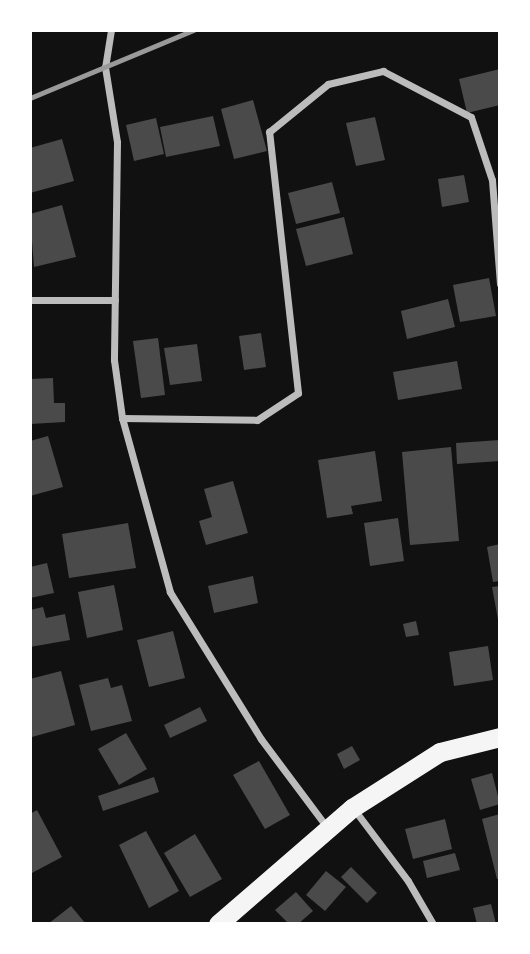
<!DOCTYPE html>
<html>
<head>
<meta charset="utf-8">
<style>
	body { margin:0 }
	#map { position:relative; width:530px; height:954px; overflow:hidden; background:#111; font-family:Karla,sans-serif }
	div>[style] { position:absolute }
	[style*='--x'] { left:calc(var(--x)*1px); top:calc(var(--y)*1px); width:calc(var(--w)*1px); rotate:calc(var(--a)*1deg) }
	.building>* { inset:0; background:#4a4a4a }
	.minor>* { height:7px; margin:-3.5px; padding:0 3.5px; transform-origin:3.5px; border-radius:3.5px; background:#bcbcbc }
	.trunk>* { height:19px; margin:-9.5px; padding:0 9.5px; transform-origin:9.5px; border-radius:9.5px; background:#f5f5f5 }
	.rail>* { height:5px; margin:-2.5px; padding:0 2.5px; transform-origin:2.5px; border-radius:2.5px; background:#9a9a9a }
	span { translate:-50% -50%; white-space:nowrap; text-align:center; line-height:1.15; -webkit-text-stroke:5px #fff; paint-order:stroke }
	.frame { position:absolute; inset:0; border:32px solid #fff; pointer-events:none }
</style>
</head>
<body>
<div id="map">
	<div class="building">
		<div style="clip-path:polygon(500px 69px,500px 105px,467px 113px,459px 79px)"></div>
		<div style="clip-path:polygon(253px 100px,267px 151px,234px 159px,221px 109px)"></div>
		<div style="clip-path:polygon(213px 116px,220px 146px,166px 157px,160px 127px)"></div>
		<div style="clip-path:polygon(375px 117px,385px 160px,356px 166px,346px 123px)"></div>
		<div style="clip-path:polygon(156px 118px,164px 154px,134px 161px,126px 125px)"></div>
		<div style="clip-path:polygon(62px 139px,74px 181px,30px 193px,30px 148px)"></div>
		<div style="clip-path:polygon(464px 175px,469px 202px,442px 207px,438px 179px)"></div>
		<div style="clip-path:polygon(332px 182px,340px 213px,296px 224px,288px 193px)"></div>
		<div style="clip-path:polygon(62px 205px,76px 257px,34px 267px,30px 214px)"></div>
		<div style="clip-path:polygon(344px 217px,353px 254px,306px 266px,296px 229px)"></div>
		<div style="clip-path:polygon(489px 278px,496px 316px,460px 322px,453px 285px)"></div>
		<div style="clip-path:polygon(448px 299px,455px 327px,407px 339px,401px 311px)"></div>
		<div style="clip-path:polygon(261px 333px,266px 367px,244px 370px,239px 336px)"></div>
		<div style="clip-path:polygon(158px 338px,165px 395px,141px 398px,133px 341px)"></div>
		<div style="clip-path:polygon(197px 344px,202px 381px,170px 385px,164px 348px)"></div>
		<div style="clip-path:polygon(457px 361px,462px 389px,398px 400px,393px 372px)"></div>
		<div style="clip-path:polygon(53px 378px,54px 403px,65px 403px,65px 422px,30px 424px,30px 379px)"></div>
		<div style="clip-path:polygon(48px 436px,63px 487px,30px 496px,30px 441px)"></div>
		<div style="clip-path:polygon(500px 440px,500px 461px,457px 464px,456px 443px)"></div>
		<div style="clip-path:polygon(451px 447px,459px 541px,410px 545px,402px 452px)"></div>
		<div style="clip-path:polygon(375px 451px,382px 501px,351px 506px,353px 514px,327px 518px,318px 460px)"></div>
		<div style="clip-path:polygon(233px 481px,248px 533px,206px 545px,199px 521px,212px 517px,204px 489px)"></div>
		<div style="clip-path:polygon(398px 518px,404px 561px,370px 566px,364px 523px)"></div>
		<div style="clip-path:polygon(128px 523px,136px 568px,69px 578px,62px 534px)"></div>
		<div style="clip-path:polygon(500px 544px,500px 581px,493px 582px,487px 547px)"></div>
		<div style="clip-path:polygon(47px 563px,54px 593px,30px 598px,30px 567px)"></div>
		<div style="clip-path:polygon(253px 576px,258px 603px,214px 613px,208px 586px)"></div>
		<div style="clip-path:polygon(114px 585px,123px 630px,87px 638px,78px 592px)"></div>
		<div style="clip-path:polygon(500px 586px,500px 625px,499px 625px,492px 587px)"></div>
		<div style="clip-path:polygon(43px 607px,46px 618px,65px 614px,70px 640px,30px 647px,30px 610px)"></div>
		<div style="clip-path:polygon(416px 621px,419px 635px,406px 637px,403px 624px)"></div>
		<div style="clip-path:polygon(173px 631px,185px 678px,149px 687px,137px 640px)"></div>
		<div style="clip-path:polygon(488px 646px,493px 680px,454px 686px,449px 652px)"></div>
		<div style="clip-path:polygon(61px 671px,75px 725px,32px 737px,30px 679px)"></div>
		<div style="clip-path:polygon(108px 678px,111px 688px,122px 685px,132px 721px,91px 731px,79px 685px)"></div>
		<div style="clip-path:polygon(200px 707px,207px 721px,170px 738px,164px 725px)"></div>
		<div style="clip-path:polygon(126px 733px,147px 769px,119px 785px,98px 749px)"></div>
		<div style="clip-path:polygon(352px 746px,360px 760px,344px 769px,337px 754px)"></div>
		<div style="clip-path:polygon(259px 761px,290px 815px,265px 829px,233px 775px)"></div>
		<div style="clip-path:polygon(492px 773px,500px 804px,480px 810px,471px 779px)"></div>
		<div style="clip-path:polygon(154px 777px,159px 792px,103px 811px,98px 796px)"></div>
		<div style="clip-path:polygon(37px 810px,62px 857px,30px 874px,30px 814px)"></div>
		<div style="clip-path:polygon(500px 814px,500px 879px,497px 879px,482px 819px)"></div>
		<div style="clip-path:polygon(445px 819px,452px 849px,413px 859px,405px 829px)"></div>
		<div style="clip-path:polygon(146px 831px,179px 891px,149px 908px,119px 845px)"></div>
		<div style="clip-path:polygon(195px 834px,222px 879px,190px 897px,164px 853px)"></div>
		<div style="clip-path:polygon(455px 853px,460px 870px,427px 878px,423px 861px)"></div>
		<div style="clip-path:polygon(351px 867px,377px 893px,367px 903px,341px 877px)"></div>
		<div style="clip-path:polygon(326px 871px,346px 887px,325px 911px,306px 895px)"></div>
		<div style="clip-path:polygon(296px 892px,313px 911px,298px 924px,289px 924px,275px 910px)"></div>
		<div style="clip-path:polygon(491px 904px,496px 924px,477px 924px,473px 908px)"></div>
		<div style="clip-path:polygon(71px 906px,86px 924px,48px 924px)"></div>
	</div>
	<div class="minor">
		<div style="--x:111;--y:30;--w:37;--a:99"></div>
		<div style="--x:105;--y:67;--w:76;--a:80.9"></div>
		<div style="--x:117;--y:142;--w:218;--a:90.8"></div>
		<div style="--x:114;--y:360;--w:59;--a:82.1"></div>
		<div style="--x:30;--y:300;--w:85;--a:0"></div>
		<div style="--x:353;--y:808;--w:91;--a:53"></div>
		<div style="--x:408;--y:881;--w:50;--a:59.8"></div>
		<div style="--x:326;--y:826;--w:109;--a:-126.8"></div>
		<div style="--x:261;--y:739;--w:173;--a:-121.8"></div>
		<div style="--x:170;--y:592;--w:180;--a:-105.4"></div>
		<div style="--x:122;--y:418;--w:135;--a:0.8"></div>
		<div style="--x:257;--y:420;--w:49;--a:-33.4"></div>
		<div style="--x:298;--y:393;--w:263;--a:-96.3"></div>
		<div style="--x:269;--y:132;--w:76;--a:-39.1"></div>
		<div style="--x:328;--y:84;--w:57;--a:-13.3"></div>
		<div style="--x:383;--y:71;--w:99;--a:27.6"></div>
		<div style="--x:471;--y:117;--w:66;--a:71.6"></div>
		<div style="--x:492;--y:180;--w:104;--a:85.6"></div>
	</div>
	<div class="trunk">
		<div style="--x:218;--y:924;--w:177;--a:-40.9"></div>
		<div style="--x:352;--y:808;--w:104;--a:-32.5"></div>
		<div style="--x:440;--y:752;--w:62;--a:-14"></div>
	</div>
	<div class="rail">
		<div style="--x:30;--y:98;--w:177;--a:-22.6"></div>
	</div>
	<div class="frame"></div>
</div>
</body>
</html>
